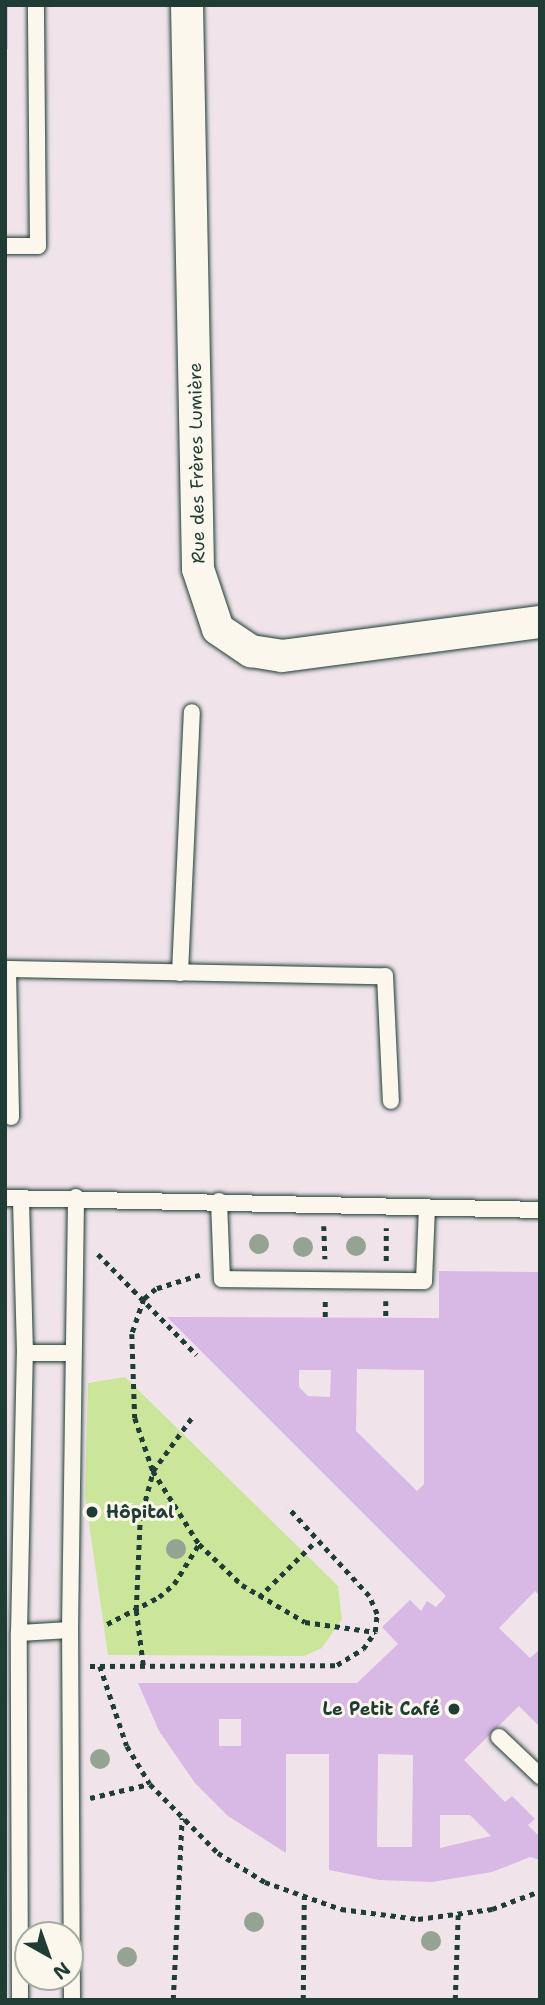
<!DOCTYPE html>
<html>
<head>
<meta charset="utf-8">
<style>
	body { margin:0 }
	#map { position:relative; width:545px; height:2005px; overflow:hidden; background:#fbf7ec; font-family:"Shantell Sans",sans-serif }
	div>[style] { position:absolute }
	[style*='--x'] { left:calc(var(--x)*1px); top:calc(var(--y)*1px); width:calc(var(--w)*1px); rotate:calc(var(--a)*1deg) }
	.built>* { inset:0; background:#f0e4ea }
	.green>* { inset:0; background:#cbe59b }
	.building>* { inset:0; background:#d8b8e5 }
	.path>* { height:4.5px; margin-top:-2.25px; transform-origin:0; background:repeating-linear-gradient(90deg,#1f3d34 0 5px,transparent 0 10px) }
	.roads { filter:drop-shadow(0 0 2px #1f3d34) drop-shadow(0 0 2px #1f3d34) }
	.lane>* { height:16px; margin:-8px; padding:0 8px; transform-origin:8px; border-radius:8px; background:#fbf7ec }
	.street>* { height:32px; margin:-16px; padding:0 16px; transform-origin:16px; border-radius:16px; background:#fbf7ec }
	.trees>* { width:20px; height:20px; margin:-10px; border-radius:50%; background:#95a392 }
	.dots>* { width:19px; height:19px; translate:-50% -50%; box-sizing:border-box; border:4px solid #fbf7ec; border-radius:50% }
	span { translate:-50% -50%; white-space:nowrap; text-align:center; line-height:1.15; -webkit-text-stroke:6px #fbf7ec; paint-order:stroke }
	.street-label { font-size:18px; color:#1f3d34 }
	.poi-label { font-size:18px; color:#1f3d34; font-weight:700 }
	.left { translate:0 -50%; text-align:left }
	.right { translate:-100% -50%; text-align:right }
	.frame { position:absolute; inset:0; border:7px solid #1f3d34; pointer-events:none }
	.north { position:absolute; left:14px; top:1921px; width:70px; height:70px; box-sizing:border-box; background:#fbf7ec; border:2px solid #a3ada2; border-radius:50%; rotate:140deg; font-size:19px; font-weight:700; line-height:28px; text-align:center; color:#1f3d34 }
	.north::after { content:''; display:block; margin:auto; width:24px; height:32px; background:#1f3d34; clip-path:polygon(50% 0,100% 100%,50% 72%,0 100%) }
</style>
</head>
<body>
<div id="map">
	<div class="built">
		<div style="clip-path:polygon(evenodd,5px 5px,540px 5px,540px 2000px,5px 2000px,5px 5px,28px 1935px,70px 1935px,70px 1977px,28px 1977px,28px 1935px)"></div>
	</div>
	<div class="green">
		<div style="clip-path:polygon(125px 1377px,338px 1586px,342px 1619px,322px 1648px,304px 1656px,108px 1655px,85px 1496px,88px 1383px)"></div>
	</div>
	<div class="building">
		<div style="clip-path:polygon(5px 5px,8px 5px,8px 49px,5px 49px)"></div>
		<div style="clip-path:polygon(evenodd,439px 1271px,540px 1272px,540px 1596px,535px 1591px,499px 1628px,530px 1658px,540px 1649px,540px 1727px,519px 1706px,464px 1760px,505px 1802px,512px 1796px,535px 1819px,528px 1825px,540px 1837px,540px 1860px,530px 1857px,492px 1872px,432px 1882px,379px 1880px,329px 1870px,329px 1754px,286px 1754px,286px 1853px,228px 1816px,195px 1783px,159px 1731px,138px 1683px,357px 1683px,398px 1644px,382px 1627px,410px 1600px,421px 1611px,427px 1601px,436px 1607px,446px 1596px,167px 1317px,439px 1318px,439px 1271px,357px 1369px,424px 1370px,424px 1484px,417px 1491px,356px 1431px,357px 1369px,439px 1271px,299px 1370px,331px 1370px,330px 1397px,308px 1396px,299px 1387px,299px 1370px,439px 1271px,219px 1719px,241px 1719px,241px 1746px,219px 1746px,219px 1719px,439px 1271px,378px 1754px,413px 1755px,412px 1847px,377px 1847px,378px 1754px,439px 1271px,440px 1815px,470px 1815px,491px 1836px,440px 1848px,440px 1815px)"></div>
	</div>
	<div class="path">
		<div style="--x:324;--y:1226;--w:33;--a:88"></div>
		<div style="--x:98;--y:1254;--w:141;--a:45.6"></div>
		<div style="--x:386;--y:1261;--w:33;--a:-90"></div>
		<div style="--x:200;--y:1275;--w:46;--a:162.3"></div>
		<div style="--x:156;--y:1289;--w:16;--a:140"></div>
		<div style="--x:144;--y:1299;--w:37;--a:109"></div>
		<div style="--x:132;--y:1334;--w:84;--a:88"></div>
		<div style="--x:135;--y:1418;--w:56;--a:71.2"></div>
		<div style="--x:153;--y:1471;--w:86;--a:57.8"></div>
		<div style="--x:199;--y:1544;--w:59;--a:43.6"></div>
		<div style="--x:242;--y:1585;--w:73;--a:30.4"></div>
		<div style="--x:305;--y:1622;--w:71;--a:8.1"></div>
		<div style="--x:386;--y:1301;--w:17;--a:90"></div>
		<div style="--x:325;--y:1317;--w:18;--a:-90"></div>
		<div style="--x:259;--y:1597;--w:78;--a:-44.5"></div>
		<div style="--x:107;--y:1624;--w:59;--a:-27.4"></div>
		<div style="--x:159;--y:1597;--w:20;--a:-41"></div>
		<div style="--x:174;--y:1584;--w:47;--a:-58"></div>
		<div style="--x:143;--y:1665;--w:55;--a:-97.3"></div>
		<div style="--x:136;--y:1610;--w:90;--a:-87.5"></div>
		<div style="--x:140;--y:1520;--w:51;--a:-75.1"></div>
		<div style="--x:153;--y:1471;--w:68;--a:-54"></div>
		<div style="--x:90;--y:1666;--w:247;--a:-0.2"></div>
		<div style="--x:337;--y:1665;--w:31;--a:-32"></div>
		<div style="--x:363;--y:1649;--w:21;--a:-55"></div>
		<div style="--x:375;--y:1632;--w:18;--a:-84"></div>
		<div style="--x:377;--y:1614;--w:20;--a:-114"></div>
		<div style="--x:369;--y:1596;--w:120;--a:-132.6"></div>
		<div style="--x:100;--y:1666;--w:84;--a:71.4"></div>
		<div style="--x:127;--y:1746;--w:44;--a:58.8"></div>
		<div style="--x:150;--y:1784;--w:97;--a:45.4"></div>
		<div style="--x:218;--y:1853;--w:55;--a:31.7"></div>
		<div style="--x:265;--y:1882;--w:81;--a:19.6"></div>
		<div style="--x:341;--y:1909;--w:78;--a:7.4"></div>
		<div style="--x:418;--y:1919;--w:75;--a:-7.7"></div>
		<div style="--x:492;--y:1909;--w:51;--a:-20.6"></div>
		<div style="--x:90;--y:1798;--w:61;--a:-13.3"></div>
		<div style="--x:173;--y:2000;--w:182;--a:-87.2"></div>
		<div style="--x:303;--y:2000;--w:102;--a:-89.4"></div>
		<div style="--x:455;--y:2000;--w:85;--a:-88"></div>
	</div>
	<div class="roads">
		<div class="lane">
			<div style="--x:5;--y:246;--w:33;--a:0"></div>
			<div style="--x:38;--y:246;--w:241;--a:-90.5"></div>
			<div style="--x:5;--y:969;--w:380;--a:1.1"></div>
			<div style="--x:385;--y:976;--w:125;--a:87.3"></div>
			<div style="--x:8;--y:970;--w:147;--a:88.8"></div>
			<div style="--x:180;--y:973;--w:261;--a:-87.4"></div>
			<div style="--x:5;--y:1198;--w:535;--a:1.28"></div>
			<div style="--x:219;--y:1201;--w:78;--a:87.8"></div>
			<div style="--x:222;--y:1279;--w:202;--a:0.6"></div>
			<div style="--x:424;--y:1281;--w:74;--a:-87.7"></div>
			<div style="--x:25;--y:1353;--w:47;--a:0"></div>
			<div style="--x:19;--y:1633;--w:51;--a:-3.4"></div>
			<div style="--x:499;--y:1737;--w:57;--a:43.6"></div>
			<div style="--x:20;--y:2000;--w:367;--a:-90.2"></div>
			<div style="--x:19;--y:1633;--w:280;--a:-88.8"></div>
			<div style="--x:25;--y:1353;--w:155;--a:-91.5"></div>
			<div style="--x:72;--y:2000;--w:370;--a:-90.3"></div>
			<div style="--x:70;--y:1630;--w:433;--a:-89.2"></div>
		</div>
		<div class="street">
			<div style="--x:187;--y:5;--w:564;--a:88.88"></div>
			<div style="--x:198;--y:569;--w:63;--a:71.6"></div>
			<div style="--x:218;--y:629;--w:40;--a:34"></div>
			<div style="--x:251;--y:651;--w:31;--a:9"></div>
			<div style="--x:282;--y:656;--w:260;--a:-7.5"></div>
		</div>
	</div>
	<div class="trees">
		<div style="left:259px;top:1244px"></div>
		<div style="left:356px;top:1246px"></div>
		<div style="left:303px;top:1247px"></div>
		<div style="left:176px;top:1549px"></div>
		<div style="left:100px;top:1759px"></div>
		<div style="left:254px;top:1922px"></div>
		<div style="left:431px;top:1941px"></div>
		<div style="left:127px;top:1957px"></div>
	</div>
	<div class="dots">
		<div style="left:92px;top:1512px;background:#1f3d34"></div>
		<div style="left:454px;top:1709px;background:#1f3d34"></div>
	</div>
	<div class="street-label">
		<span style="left:197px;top:463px;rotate:-91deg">Rue des Frères Lumière</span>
	</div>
	<div class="poi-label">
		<span class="left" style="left:106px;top:1512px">Hôpital</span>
		<span class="right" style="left:440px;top:1709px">Le Petit Café</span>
	</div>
	<div class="frame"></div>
	<div class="north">N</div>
</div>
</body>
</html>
